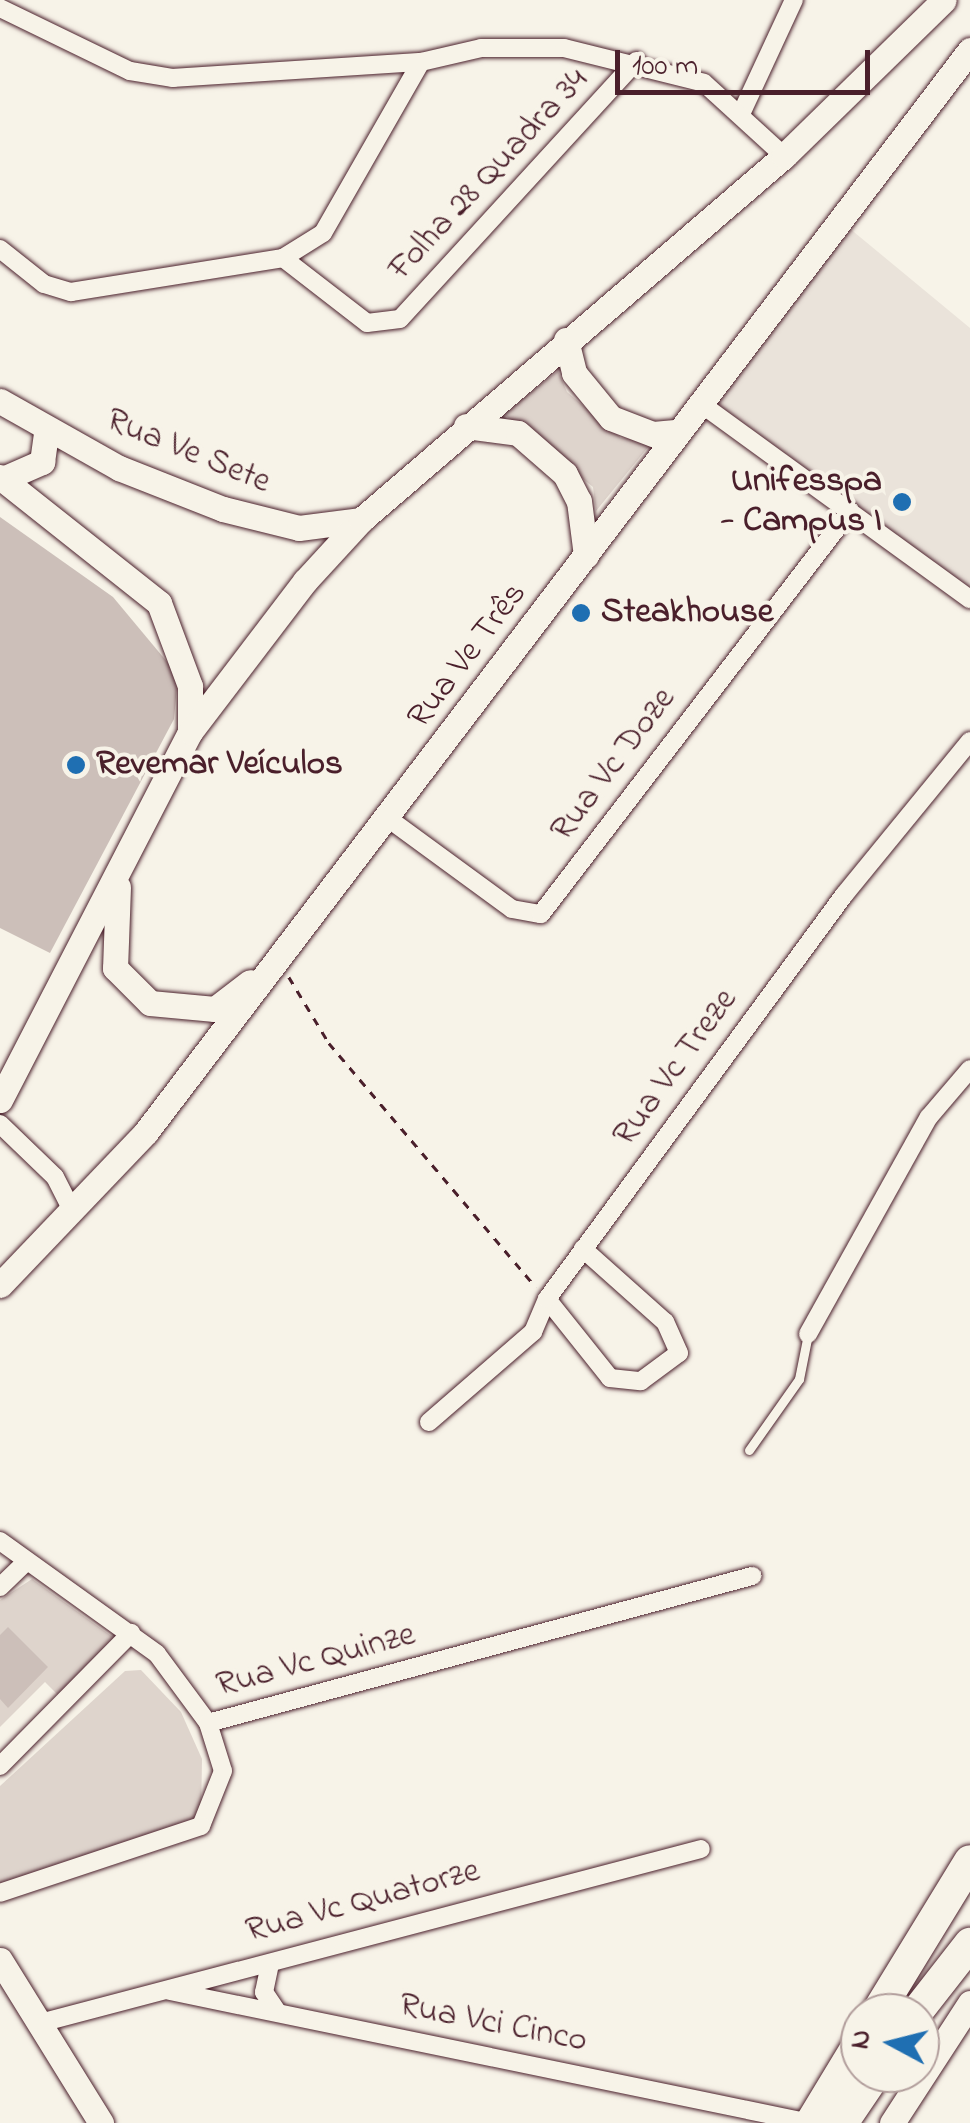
<!DOCTYPE html>
<html>
<head>
<meta charset="utf-8">
<style>
	body { margin:0 }
	#map { position:relative; width:970px; height:2123px; overflow:hidden; background:#f7f3e8; font-family:"Indie Flower",sans-serif }
	div>[style] { position:absolute }
	[style*='--x'] { left:calc(var(--x)*1px); top:calc(var(--y)*1px); width:calc(var(--w)*1px); rotate:calc(var(--a)*1deg) }
	.built>* { inset:0; background:#eae3da }
	.green>* { inset:0; background:#ded4cc }
	.building>* { inset:0; background:#ccbfb9 }
	.path>* { height:2.5px; margin-top:-1.25px; transform-origin:0; background:repeating-linear-gradient(90deg,#4a1f2b 0 8px,transparent 0 16px) }
	.roads { filter:drop-shadow(0 0 2px #4a1f2b) drop-shadow(0 0 2px #4a1f2b) }
	.lane>* { height:9px; margin:-4.5px; padding:0 4.5px; transform-origin:4.5px; border-radius:4.5px; background:#f7f3e8 }
	.street>* { height:18px; margin:-9px; padding:0 9px; transform-origin:9px; border-radius:9px; background:#f7f3e8 }
	.secondary>* { height:25px; margin:-12.5px; padding:0 12.5px; transform-origin:12.5px; border-radius:12.5px; background:#f7f3e8 }
	.highway>* { height:32px; margin:-16px; padding:0 16px; transform-origin:16px; border-radius:16px; background:#f7f3e8 }
	.dots>* { width:28px; height:28px; translate:-50% -50%; box-sizing:border-box; border:5px solid #f7f3e8; border-radius:50% }
	span { translate:-50% -50%; white-space:nowrap; text-align:center; line-height:1.15; -webkit-text-stroke:8px #f7f3e8; paint-order:stroke }
	.street-label { font-size:35px; color:#4a1f2b }
	.poi-label { font-size:35px; color:#4a1f2b; font-weight:700 }
	.right { translate:-100% -50%; text-align:right }
	.left { translate:0 -50%; text-align:left }
	.north { position:absolute; left:840px; top:1993px; width:100px; height:100px; box-sizing:border-box; background:#f7f3e8; border:2px solid #b29e9c; border-radius:50%; rotate:277deg; font-size:28px; font-weight:700; line-height:40px; text-align:center; color:#4a1f2b }
	.north::after { content:''; display:block; margin:auto; width:35px; height:45px; background:#1f6fb2; clip-path:polygon(50% 0,100% 100%,50% 72%,0 100%) }
	.scale { position:absolute; left:615px; top:50px; width:255px; height:45px; box-sizing:border-box; border:5px solid #4a1f2b; border-top:0; padding-left:12px; font-size:30px; line-height:35px; white-space:nowrap; color:#4a1f2b; -webkit-text-stroke:8px #f7f3e8; paint-order:stroke }
</style>
</head>
<body>
<div id="map">
	<div class="built">
		<div style="clip-path:polygon(837px 218px,970px 328px,970px 600px,700px 403px)"></div>
	</div>
	<div class="green">
		<div style="clip-path:polygon(558px 371px,567px 392px,621px 438px,653px 441px,596px 511px,593px 487px,504px 414px)"></div>
		<div style="clip-path:polygon(32px 1579px,114px 1638px,58px 1695px,45px 1682px,0 1727px,0 1600px)"></div>
		<div style="clip-path:polygon(141px 1670px,181px 1712px,202px 1759px,201px 1818px,0 1884px,0 1786px,125px 1671px)"></div>
	</div>
	<div class="building">
		<div style="clip-path:polygon(0 517px,113px 597px,178px 675px,174px 719px,50px 953px,0 928px)"></div>
		<div style="clip-path:polygon(8px 1627px,48px 1667px,8px 1708px,0 1699px,0 1635px)"></div>
	</div>
	<div class="path">
		<div style="--x:289;--y:977;--w:77;--a:58.8"></div>
		<div style="--x:329;--y:1043;--w:320;--a:49.7"></div>
	</div>
	<div class="roads">
		<div class="lane">
			<div style="--x:749;--y:1450;--w:87;--a:-54.8"></div>
			<div style="--x:799;--y:1379;--w:46;--a:-78.7"></div>
		</div>
		<div class="street">
			<div style="--x:0;--y:8;--w:144;--a:25.9"></div>
			<div style="--x:130;--y:71;--w:44;--a:9.2"></div>
			<div style="--x:173;--y:78;--w:249;--a:-3.7"></div>
			<div style="--x:741;--y:114;--w:126;--a:-65.1"></div>
			<div style="--x:0;--y:249;--w:56;--a:38.5"></div>
			<div style="--x:44;--y:284;--w:28;--a:17"></div>
			<div style="--x:71;--y:292;--w:215;--a:-9.1"></div>
			<div style="--x:283;--y:258;--w:47;--a:-32"></div>
			<div style="--x:323;--y:233;--w:197;--a:-60.2"></div>
			<div style="--x:421;--y:62;--w:62;--a:-13.1"></div>
			<div style="--x:481;--y:48;--w:83;--a:0"></div>
			<div style="--x:564;--y:48;--w:144;--a:14"></div>
			<div style="--x:704;--y:83;--w:108;--a:42.4"></div>
			<div style="--x:283;--y:258;--w:106;--a:37.7"></div>
			<div style="--x:367;--y:323;--w:33;--a:-7"></div>
			<div style="--x:400;--y:319;--w:350;--a:-47.5"></div>
			<div style="--x:700;--y:403;--w:334;--a:36"></div>
			<div style="--x:389;--y:819;--w:152;--a:36.2"></div>
			<div style="--x:512;--y:909;--w:29;--a:10"></div>
			<div style="--x:541;--y:914;--w:508;--a:-52.52"></div>
			<div style="--x:0;--y:1124;--w:76;--a:43.9"></div>
			<div style="--x:55;--y:1177;--w:38;--a:63"></div>
			<div style="--x:547;--y:1299;--w:101;--a:51.4"></div>
			<div style="--x:610;--y:1378;--w:31;--a:6"></div>
			<div style="--x:641;--y:1381;--w:47;--a:-36.4"></div>
			<div style="--x:679;--y:1353;--w:34;--a:-114"></div>
			<div style="--x:665;--y:1322;--w:110;--a:-138.3"></div>
			<div style="--x:808;--y:1334;--w:248;--a:-60.9"></div>
			<div style="--x:929;--y:1117;--w:63;--a:-49.5"></div>
			<div style="--x:429;--y:1422;--w:138;--a:-40.9"></div>
			<div style="--x:533;--y:1332;--w:36;--a:-67"></div>
			<div style="--x:547;--y:1299;--w:501;--a:-53.68"></div>
			<div style="--x:844;--y:895;--w:199;--a:-50.7"></div>
			<div style="--x:0;--y:1541;--w:193;--a:35.7"></div>
			<div style="--x:157;--y:1654;--w:86;--a:53.5"></div>
			<div style="--x:208;--y:1723;--w:50;--a:72.6"></div>
			<div style="--x:223;--y:1771;--w:59;--a:111.8"></div>
			<div style="--x:201;--y:1826;--w:212;--a:161.6"></div>
			<div style="--x:0;--y:1587;--w:36;--a:-44"></div>
			<div style="--x:208;--y:1723;--w:564;--a:-15.12"></div>
			<div style="--x:0;--y:1766;--w:187;--a:-45.4"></div>
			<div style="--x:270;--y:1964;--w:29;--a:102"></div>
			<div style="--x:264;--y:1992;--w:25;--a:56"></div>
			<div style="--x:170;--y:1991;--w:654;--a:11.64"></div>
			<div style="--x:44;--y:2022;--w:679;--a:-14.75"></div>
		</div>
		<div class="secondary">
			<div style="--x:566;--y:340;--w:34;--a:76"></div>
			<div style="--x:574;--y:373;--w:58;--a:50.6"></div>
			<div style="--x:611;--y:418;--w:45;--a:20.9"></div>
			<div style="--x:653;--y:434;--w:25;--a:-5"></div>
			<div style="--x:0;--y:401;--w:137;--a:29.4"></div>
			<div style="--x:119;--y:468;--w:112;--a:21.5"></div>
			<div style="--x:223;--y:509;--w:78;--a:14"></div>
			<div style="--x:299;--y:528;--w:63;--a:-7.4"></div>
			<div style="--x:466;--y:426;--w:52;--a:7.7"></div>
			<div style="--x:518;--y:433;--w:62;--a:41.1"></div>
			<div style="--x:565;--y:474;--w:30;--a:63"></div>
			<div style="--x:579;--y:501;--w:55;--a:82.7"></div>
			<div style="--x:0;--y:477;--w:203;--a:38.4"></div>
			<div style="--x:159;--y:603;--w:89;--a:69.5"></div>
			<div style="--x:190;--y:686;--w:46;--a:90"></div>
			<div style="--x:3;--y:479;--w:43;--a:-23.6"></div>
			<div style="--x:42;--y:462;--w:34;--a:-82"></div>
			<div style="--x:118;--y:887;--w:81;--a:92.1"></div>
			<div style="--x:115;--y:968;--w:49;--a:45"></div>
			<div style="--x:150;--y:1003;--w:65;--a:5.3"></div>
			<div style="--x:215;--y:1009;--w:44;--a:-37.6"></div>
			<div style="--x:0;--y:1100;--w:414;--a:-62.7"></div>
			<div style="--x:190;--y:732;--w:190;--a:-52.7"></div>
			<div style="--x:305;--y:581;--w:83;--a:-47.4"></div>
			<div style="--x:361;--y:520;--w:558;--a:-40.71"></div>
			<div style="--x:784;--y:156;--w:223;--a:-44.3"></div>
			<div style="--x:0;--y:1285;--w:211;--a:-46.3"></div>
			<div style="--x:146;--y:1132;--w:1360;--a:-52.71"></div>
			<div style="--x:0;--y:1960;--w:192;--a:58.2"></div>
			<div style="--x:892;--y:2123;--w:143;--a:-57"></div>
		</div>
		<div class="highway">
			<div style="--x:877;--y:2013;--w:178;--a:-58.5"></div>
			<div style="--x:916;--y:2013;--w:88;--a:-52"></div>
			<div style="--x:811;--y:2123;--w:95;--a:-58.8"></div>
			<div style="--x:842;--y:2123;--w:60;--a:-55.8"></div>
		</div>
	</div>
	<div class="dots">
		<div style="left:902px;top:502px;background:#1f6fb2"></div>
		<div style="left:581px;top:613px;background:#1f6fb2"></div>
		<div style="left:76px;top:765px;background:#1f6fb2"></div>
	</div>
	<div class="street-label">
		<span style="left:489px;top:175px;rotate:-47deg">Folha 28 Quadra 34</span>
		<span style="left:188px;top:452px;rotate:22deg">Rua Ve Sete</span>
		<span style="left:468px;top:656px;rotate:-53deg">Rua Ve Três</span>
		<span style="left:614px;top:765px;rotate:-53deg">Rua Vc Doze</span>
		<span style="left:676px;top:1068px;rotate:-54deg">Rua Vc Treze</span>
		<span style="left:316px;top:1661px;rotate:-15deg">Rua Vc Quinze</span>
		<span style="left:363px;top:1902px;rotate:-15deg">Rua Vc Quatorze</span>
		<span style="left:493px;top:2024px;rotate:11deg">Rua Vci Cinco</span>
	</div>
	<div class="poi-label">
		<span class="right" style="left:882px;top:502px">Unifesspa<br>- Campus I</span>
		<span class="left" style="left:601px;top:613px">Steakhouse</span>
		<span class="left" style="left:96px;top:765px">Revemar Veículos</span>
	</div>
	<div class="north">N</div>
	<div class="scale">100 m</div>
</div>
</body>
</html>
